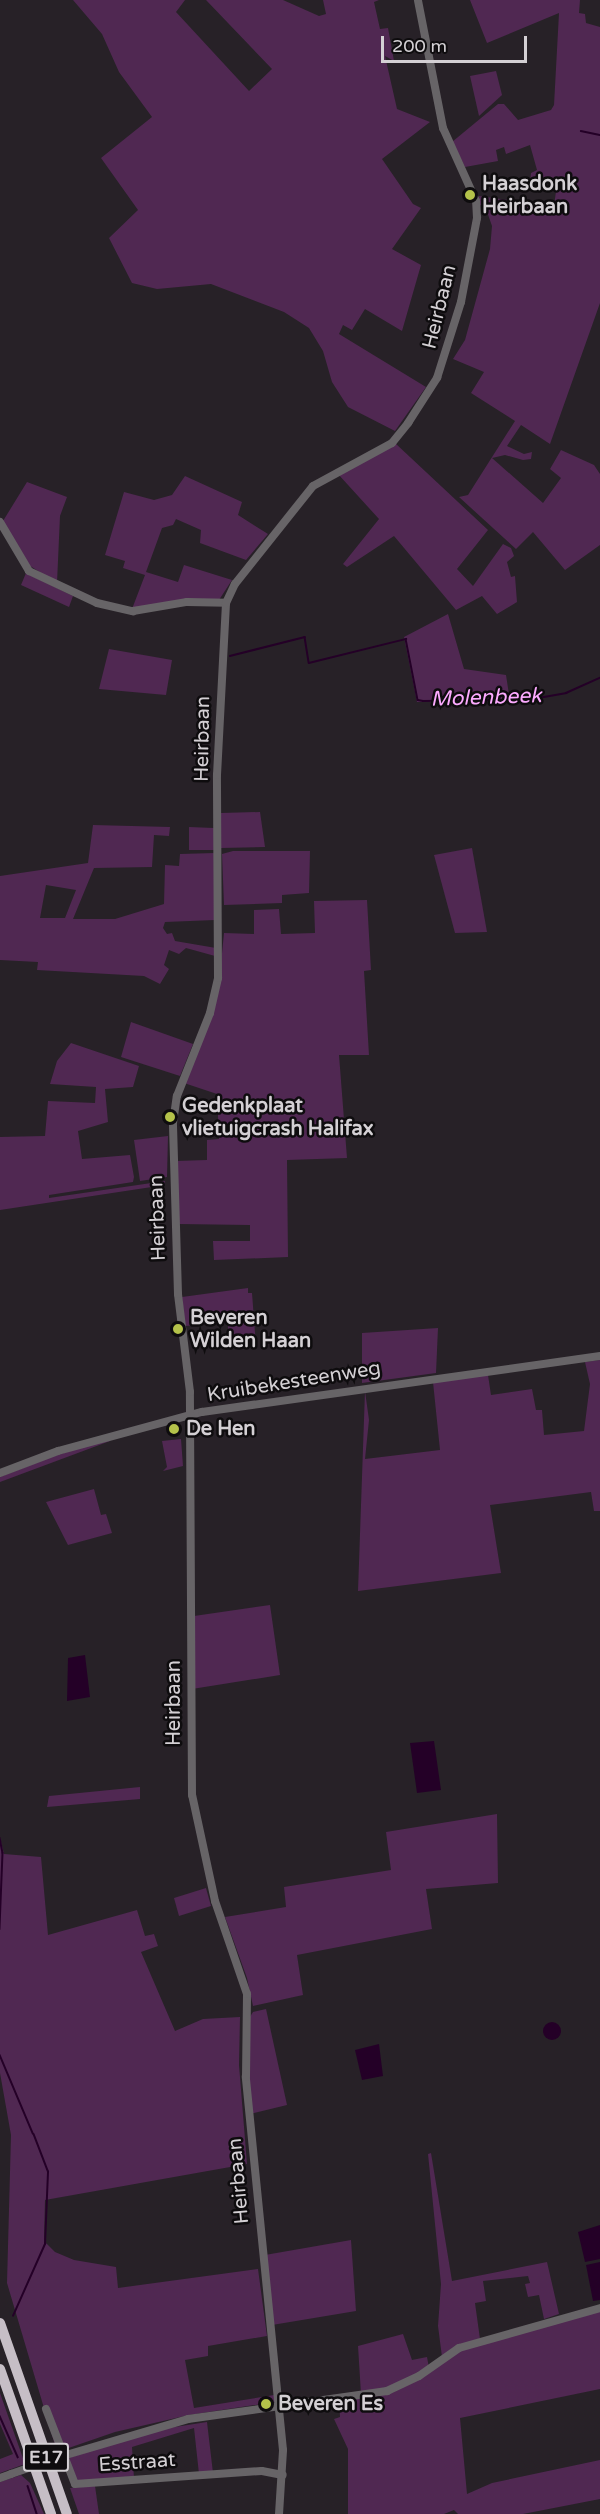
<!DOCTYPE html>
<html>
<head>
<meta charset="utf-8">
<style>
	body { margin:0 }
	#map { position:relative; width:600px; height:2514px; overflow:hidden; background:#272127; font-family:"Varela Round",sans-serif }
	div>[style] { position:absolute }
	[style*='--x'] { left:calc(var(--x)*1px); top:calc(var(--y)*1px); width:calc(var(--w)*1px); rotate:calc(var(--a)*1deg) }
	.green>* { inset:0; background:#502852 }
	.water>* { inset:0; background:#240027 }
	.round { border-radius:50% }
	.stream>* { height:1.5px; margin:-0.75px; padding:0 0.75px; transform-origin:0.75px; border-radius:0.75px; background:#240027 }
	.minor>* { height:8px; margin:-4px; padding:0 4px; transform-origin:4px; border-radius:4px; background:#676467 }
	.highway>* { height:10px; margin:-5px; padding:0 5px; transform-origin:5px; border-radius:5px; background:#c6bec6 }
	.minor-bridge>* { height:8px; margin:-4px; padding:0 4px; transform-origin:4px; border-radius:4px; background:#676467 }
	.dots>* { width:16px; height:16px; translate:-50% -50%; box-sizing:border-box; border:3px solid #0e0c0e; border-radius:50% }
	span { translate:-50% -50%; white-space:nowrap; text-align:center; line-height:1.15; -webkit-text-stroke:5px #0e0c0e; paint-order:stroke }
	.shield-label span { padding:2px 4px; background:#0e0c0e; border:2px solid; border-radius:4px; -webkit-text-stroke-width:0 }
	.shield-label { font-size:18px; color:#d4d0d4; font-weight:700 }
	.poi-label { font-size:20px; color:#d4d0d4; font-weight:700 }
	.left { translate:0 -50%; text-align:left }
	.street-label { font-size:20px; color:#d4d0d4 }
	.water-label { font-size:21px; color:#fcaaff; font-style:italic }
	.scale { position:absolute; left:381px; top:36px; width:146px; height:27px; box-sizing:border-box; border:3px solid #d4d0d4; border-top:0; padding-left:8px; font-size:18px; line-height:21px; white-space:nowrap; color:#d4d0d4; -webkit-text-stroke:4px #0e0c0e; paint-order:stroke }
</style>
</head>
<body>
<div id="map">
	<div class="green">
		<div style="clip-path:polygon(73px 0,185px 0,176px 12px,249px 91px,272px 69px,206px 0,283px 0,319px 16px,326px 14px,323px 0,379px 0,374px 2px,380px 29px,388px 28px,394px 61px,385px 56px,397px 109px,430px 122px,382px 159px,413px 204px,421px 208px,392px 249px,421px 265px,402px 331px,365px 309px,352px 330px,343px 325px,339px 334px,426px 387px,395px 431px,348px 407px,332px 382px,323px 351px,309px 328px,284px 312px,211px 284px,157px 289px,132px 283px,109px 238px,138px 210px,101px 158px,152px 117px,119px 72px,102px 34px)"></div>
		<div style="clip-path:polygon(470px 0,580px 0,579px 13px,585px 14px,586px 23px,600px 27px,600px 303px,550px 444px,521px 425px,507px 446px,524px 454px,532px 452px,531px 459px,523px 460px,505px 455px,492px 458px,543px 503px,561px 478px,550px 469px,561px 450px,594px 465px,600px 474px,600px 545px,565px 570px,533px 532px,516px 549px,459px 497px,468px 495px,515px 421px,471px 393px,484px 372px,453px 359px,465px 340px,490px 249px,492px 226px,485px 206px,479px 205px,479px 196px,554px 206px,557px 184px,530px 182px,531px 173px,537px 170px,530px 145px,506px 154px,504px 147px,496px 150px,498px 161px,465px 167px,452px 142px,498px 104px,504px 104px,518px 120px,551px 110px,554px 105px,559px 13px,487px 43px)"></div>
		<div style="clip-path:polygon(496px 71px,502px 95px,479px 116px,470px 76px)"></div>
		<div style="clip-path:polygon(395px 443px,488px 530px,457px 569px,473px 586px,503px 544px,511px 548px,514px 556px,507px 562px,511px 577px,515px 576px,517px 602px,497px 614px,482px 596px,456px 610px,394px 536px,347px 567px,343px 564px,379px 519px,338px 474px)"></div>
		<div style="clip-path:polygon(185px 476px,242px 502px,238px 515px,268px 534px,246px 560px,200px 543px,201px 530px,176px 519px,173px 525px,162px 528px,146px 572px,178px 582px,184px 565px,232px 580px,219px 600px,132px 609px,145px 575px,123px 568px,125px 561px,105px 555px,124px 492px,154px 500px,172px 495px)"></div>
		<div style="clip-path:polygon(27px 482px,67px 497px,60px 516px,57px 583px,27px 564px,3px 521px)"></div>
		<div style="clip-path:polygon(26px 573px,73px 596px,69px 607px,21px 585px)"></div>
		<div style="clip-path:polygon(448px 614px,464px 669px,506px 675px,510px 701px,417px 702px,404px 637px)"></div>
		<div style="clip-path:polygon(109px 649px,172px 660px,166px 695px,99px 689px)"></div>
		<div style="clip-path:polygon(260px 812px,265px 847px,221px 848px,221px 813px)"></div>
		<div style="clip-path:polygon(evenodd,93px 825px,170px 827px,169px 836px,154px 835px,152px 867px,94px 868px,73px 919px,115px 919px,164px 904px,165px 865px,179px 866px,180px 854px,215px 853px,215px 920px,165px 922px,163px 928px,167px 934px,172px 933px,175px 941px,216px 948px,215px 956px,186px 948px,179px 954px,169px 950px,164px 965px,169px 969px,160px 984px,144px 976px,37px 970px,38px 962px,0 960px,0 876px,88px 863px,93px 825px,46px 885px,76px 890px,65px 918px,40px 918px,46px 885px)"></div>
		<div style="clip-path:polygon(189px 827px,214px 828px,215px 850px,189px 850px)"></div>
		<div style="clip-path:polygon(472px 848px,487px 932px,455px 933px,434px 855px)"></div>
		<div style="clip-path:polygon(233px 851px,310px 851px,309px 893px,282px 895px,282px 903px,224px 905px,222px 854px)"></div>
		<div style="clip-path:polygon(367px 900px,371px 970px,364px 971px,369px 1055px,339px 1055px,347px 1158px,287px 1160px,288px 1257px,214px 1260px,213px 1241px,250px 1241px,250px 1225px,178px 1224px,176px 1161px,207px 1160px,207px 1140px,219px 1139px,217px 1094px,184px 1083px,218px 993px,224px 933px,254px 934px,254px 910px,279px 909px,281px 934px,315px 933px,314px 901px)"></div>
		<div style="clip-path:polygon(131px 1022px,193px 1044px,180px 1076px,121px 1057px)"></div>
		<div style="clip-path:polygon(71px 1043px,139px 1066px,133px 1087px,105px 1089px,108px 1122px,78px 1131px,82px 1159px,130px 1155px,134px 1177px,133px 1182px,49px 1195px,49px 1198px,165px 1181px,165px 1185px,0 1210px,0 1137px,45px 1136px,48px 1101px,95px 1103px,96px 1087px,50px 1084px,57px 1061px)"></div>
		<div style="clip-path:polygon(168px 1136px,167px 1177px,140px 1181px,134px 1140px)"></div>
		<div style="clip-path:polygon(248px 1288px,248px 1293px,252px 1293px,256px 1346px,238px 1348px,238px 1342px,228px 1341px,228px 1323px,185px 1326px,182px 1297px)"></div>
		<div style="clip-path:polygon(438px 1328px,436px 1373px,362px 1383px,362px 1333px)"></div>
		<div style="clip-path:polygon(600px 1360px,600px 1511px,594px 1511px,591px 1492px,490px 1505px,501px 1573px,358px 1591px,365px 1391px,369px 1420px,365px 1459px,440px 1450px,433px 1382px,488px 1375px,491px 1395px,532px 1389px,536px 1410px,542px 1410px,544px 1435px,584px 1431px,590px 1384px,585px 1362px)"></div>
		<div style="clip-path:polygon(109px 1439px,110px 1441px,0 1482px,0 1477px,51px 1457px)"></div>
		<div style="clip-path:polygon(181px 1439px,183px 1466px,163px 1471px,167px 1467px,162px 1441px)"></div>
		<div style="clip-path:polygon(94px 1489px,101px 1515px,106px 1514px,112px 1533px,68px 1545px,46px 1502px)"></div>
		<div style="clip-path:polygon(270px 1605px,280px 1675px,192px 1689px,194px 1616px)"></div>
		<div style="clip-path:polygon(140px 1787px,140px 1799px,47px 1807px,49px 1796px)"></div>
		<div style="clip-path:polygon(497px 1814px,498px 1883px,426px 1889px,432px 1929px,297px 1955px,303px 1995px,253px 2006px,247px 1978px,225px 1917px,286px 1907px,284px 1887px,391px 1870px,386px 1832px)"></div>
		<div style="clip-path:polygon(0 1838px,4px 1854px,41px 1857px,48px 1935px,137px 1910px,145px 1936px,154px 1934px,158px 1946px,141px 1952px,175px 2031px,203px 2019px,240px 2017px,239px 2065px,247px 2164px,45px 2200px,44px 2241px,55px 2252px,74px 2260px,116px 2267px,118px 2288px,258px 2269px,267px 2336px,208px 2346px,208px 2356px,185px 2360px,194px 2408px,274px 2395px,275px 2402px,189px 2415px,115px 2432px,57px 2452px,7px 2283px,11px 2135px,0 2073px)"></div>
		<div style="clip-path:polygon(206px 1888px,211px 1906px,179px 1916px,174px 1898px)"></div>
		<div style="clip-path:polygon(266px 2009px,287px 2105px,250px 2114px,248px 2020px,253px 2012px)"></div>
		<div style="clip-path:polygon(431px 2153px,452px 2281px,547px 2262px,559px 2314px,544px 2319px,539px 2295px,528px 2297px,525px 2284px,530px 2283px,528px 2276px,483px 2281px,486px 2301px,475px 2303px,480px 2339px,442px 2357px,438px 2326px,441px 2284px,428px 2154px)"></div>
		<div style="clip-path:polygon(351px 2240px,356px 2311px,272px 2325px,265px 2255px)"></div>
		<div style="clip-path:polygon(600px 2310px,600px 2389px,460px 2418px,467px 2494px,492px 2483px,600px 2460px,600px 2499px,523px 2514px,458px 2514px,454px 2510px,444px 2514px,348px 2514px,348px 2449px,334px 2419px,340px 2417px,339px 2401px,394px 2392px,459px 2350px)"></div>
		<div style="clip-path:polygon(403px 2334px,412px 2360px,427px 2357px,429px 2368px,401px 2385px,361px 2394px,358px 2346px)"></div>
		<div style="clip-path:polygon(0 2393px,25px 2464px,0 2473px,0 2459px,13px 2454px,0 2424px)"></div>
		<div style="clip-path:polygon(207px 2422px,213px 2473px,199px 2474px,194px 2428px,132px 2447px,134px 2478px,76px 2483px,66px 2459px,149px 2431px)"></div>
		<div style="clip-path:polygon(21px 2475px,30px 2483px,44px 2514px,0 2514px,0 2482px)"></div>
		<div style="clip-path:polygon(95px 2486px,99px 2514px,79px 2514px,70px 2488px)"></div>
	</div>
	<div class="water">
		<div style="clip-path:polygon(85px 1655px,90px 1697px,67px 1701px,68px 1658px)"></div>
		<div style="clip-path:polygon(434px 1741px,441px 1790px,417px 1793px,410px 1743px)"></div>
		<div class="round" style="left:543px;top:2022px;width:18px;height:18px"></div>
		<div style="clip-path:polygon(379px 2044px,383px 2076px,362px 2080px,355px 2050px)"></div>
		<div style="clip-path:polygon(600px 2225px,600px 2259px,585px 2262px,578px 2232px)"></div>
		<div style="clip-path:polygon(600px 2262px,600px 2300px,593px 2301px,586px 2265px)"></div>
	</div>
	<div class="stream">
		<div style="--x:581;--y:131;--w:19;--a:12"></div>
		<div style="--x:230;--y:656;--w:77;--a:-14.2"></div>
		<div style="--x:305;--y:637;--w:26;--a:81"></div>
		<div style="--x:309;--y:663;--w:100;--a:-13.9"></div>
		<div style="--x:406;--y:639;--w:62;--a:78.9"></div>
		<div style="--x:418;--y:700;--w:5;--a:11"></div>
		<div style="--x:423;--y:701;--w:104;--a:-0.6"></div>
		<div style="--x:527;--y:700;--w:40;--a:-10"></div>
		<div style="--x:566;--y:693;--w:37;--a:-24"></div>
		<div style="--x:0;--y:1838;--w:15;--a:79"></div>
		<div style="--x:3;--y:1853;--w:76;--a:92.3"></div>
		<div style="--x:0;--y:2055;--w:85;--a:67.1"></div>
		<div style="--x:13;--y:2316;--w:79;--a:-66"></div>
		<div style="--x:45;--y:2244;--w:72;--a:-87.6"></div>
		<div style="--x:48;--y:2172;--w:40;--a:-111"></div>
		<div style="--x:0;--y:2416;--w:45;--a:66.3"></div>
		<div style="--x:28;--y:2486;--w:29;--a:72"></div>
	</div>
	<div class="minor">
		<div style="--x:0;--y:522;--w:57;--a:59.4"></div>
		<div style="--x:29;--y:571;--w:75;--a:25.2"></div>
		<div style="--x:97;--y:603;--w:37;--a:13"></div>
		<div style="--x:133;--y:611;--w:55;--a:-9.5"></div>
		<div style="--x:187;--y:602;--w:39;--a:1"></div>
		<div style="--x:0;--y:1473;--w:62;--a:-20.8"></div>
		<div style="--x:58;--y:1451;--w:149;--a:-15.2"></div>
		<div style="--x:202;--y:1412;--w:402;--a:-8"></div>
		<div style="--x:46;--y:2409;--w:80;--a:68.9"></div>
		<div style="--x:75;--y:2484;--w:187;--a:-4"></div>
		<div style="--x:262;--y:2471;--w:21;--a:11"></div>
		<div style="--x:66;--y:2455;--w:127;--a:-16.4"></div>
		<div style="--x:188;--y:2419;--w:201;--a:-8"></div>
		<div style="--x:387;--y:2391;--w:35;--a:-25"></div>
		<div style="--x:419;--y:2376;--w:49;--a:-35"></div>
		<div style="--x:459;--y:2348;--w:147;--a:-15.8"></div>
		<div style="--x:0;--y:2478;--w:12;--a:-20"></div>
		<div style="--x:279;--y:2514;--w:64;--a:-86.4"></div>
		<div style="--x:283;--y:2450;--w:375;--a:-95.7"></div>
		<div style="--x:246;--y:2077;--w:83;--a:-89.3"></div>
		<div style="--x:247;--y:1994;--w:98;--a:-109"></div>
		<div style="--x:215;--y:1901;--w:108;--a:-102.2"></div>
		<div style="--x:192;--y:1795;--w:403;--a:-90.3"></div>
		<div style="--x:190;--y:1392;--w:99;--a:-97"></div>
		<div style="--x:178;--y:1294;--w:171;--a:-91.7"></div>
		<div style="--x:173;--y:1123;--w:27;--a:-82"></div>
		<div style="--x:177;--y:1096;--w:89;--a:-68.3"></div>
		<div style="--x:210;--y:1013;--w:36;--a:-77"></div>
		<div style="--x:218;--y:978;--w:203;--a:-90.3"></div>
		<div style="--x:217;--y:775;--w:172;--a:-87"></div>
		<div style="--x:226;--y:603;--w:21;--a:-65"></div>
		<div style="--x:235;--y:584;--w:125;--a:-51.5"></div>
		<div style="--x:313;--y:486;--w:90;--a:-28.6"></div>
		<div style="--x:392;--y:443;--w:26;--a:-51"></div>
		<div style="--x:408;--y:423;--w:54;--a:-57.2"></div>
		<div style="--x:437;--y:378;--w:80;--a:-72.5"></div>
		<div style="--x:461;--y:302;--w:86;--a:-79.2"></div>
		<div style="--x:477;--y:218;--w:17;--a:-93"></div>
		<div style="--x:476;--y:201;--w:80;--a:-114.3"></div>
		<div style="--x:443;--y:128;--w:130;--a:-101.1"></div>
	</div>
	<div class="highway">
		<div style="--x:0;--y:2323;--w:202;--a:70.7"></div>
		<div style="--x:0;--y:2369;--w:154;--a:70.6"></div>
	</div>
	<div class="minor-bridge">
		<div style="--x:11;--y:2474;--w:58;--a:-19.1"></div>
	</div>
	<div class="dots">
		<div style="left:470px;top:195px;background:#b4c24a"></div>
		<div style="left:170px;top:1117px;background:#b4c24a"></div>
		<div style="left:178px;top:1329px;background:#b4c24a"></div>
		<div style="left:174px;top:1429px;background:#b4c24a"></div>
		<div style="left:266px;top:2404px;background:#b4c24a"></div>
	</div>
	<div class="shield-label">
		<span style="left:46px;top:2457px">E17</span>
	</div>
	<div class="poi-label">
		<span class="left" style="left:482px;top:196px">Haasdonk<br>Heirbaan</span>
		<span class="left" style="left:182px;top:1118px">Gedenkplaat<br>vlietuigcrash Halifax</span>
		<span class="left" style="left:190px;top:1330px">Beveren<br>Wilden Haan</span>
		<span class="left" style="left:186px;top:1429px">De Hen</span>
		<span class="left" style="left:278px;top:2404px">Beveren Es</span>
	</div>
	<div class="street-label">
		<span style="left:440px;top:307px;rotate:-76deg">Heirbaan</span>
		<span style="left:203px;top:739px;rotate:-89deg">Heirbaan</span>
		<span style="left:158px;top:1218px;rotate:-92deg">Heirbaan</span>
		<span style="left:294px;top:1382px;rotate:-9deg">Kruibekesteenweg</span>
		<span style="left:174px;top:1703px;rotate:-90deg">Heirbaan</span>
		<span style="left:239px;top:2181px;rotate:-95deg">Heirbaan</span>
		<span style="left:137px;top:2463px;rotate:-4deg">Esstraat</span>
	</div>
	<div class="water-label">
		<span style="left:486px;top:698px;rotate:-2deg">Molenbeek</span>
	</div>
	<div class="scale">200 m</div>
</div>
</body>
</html>
